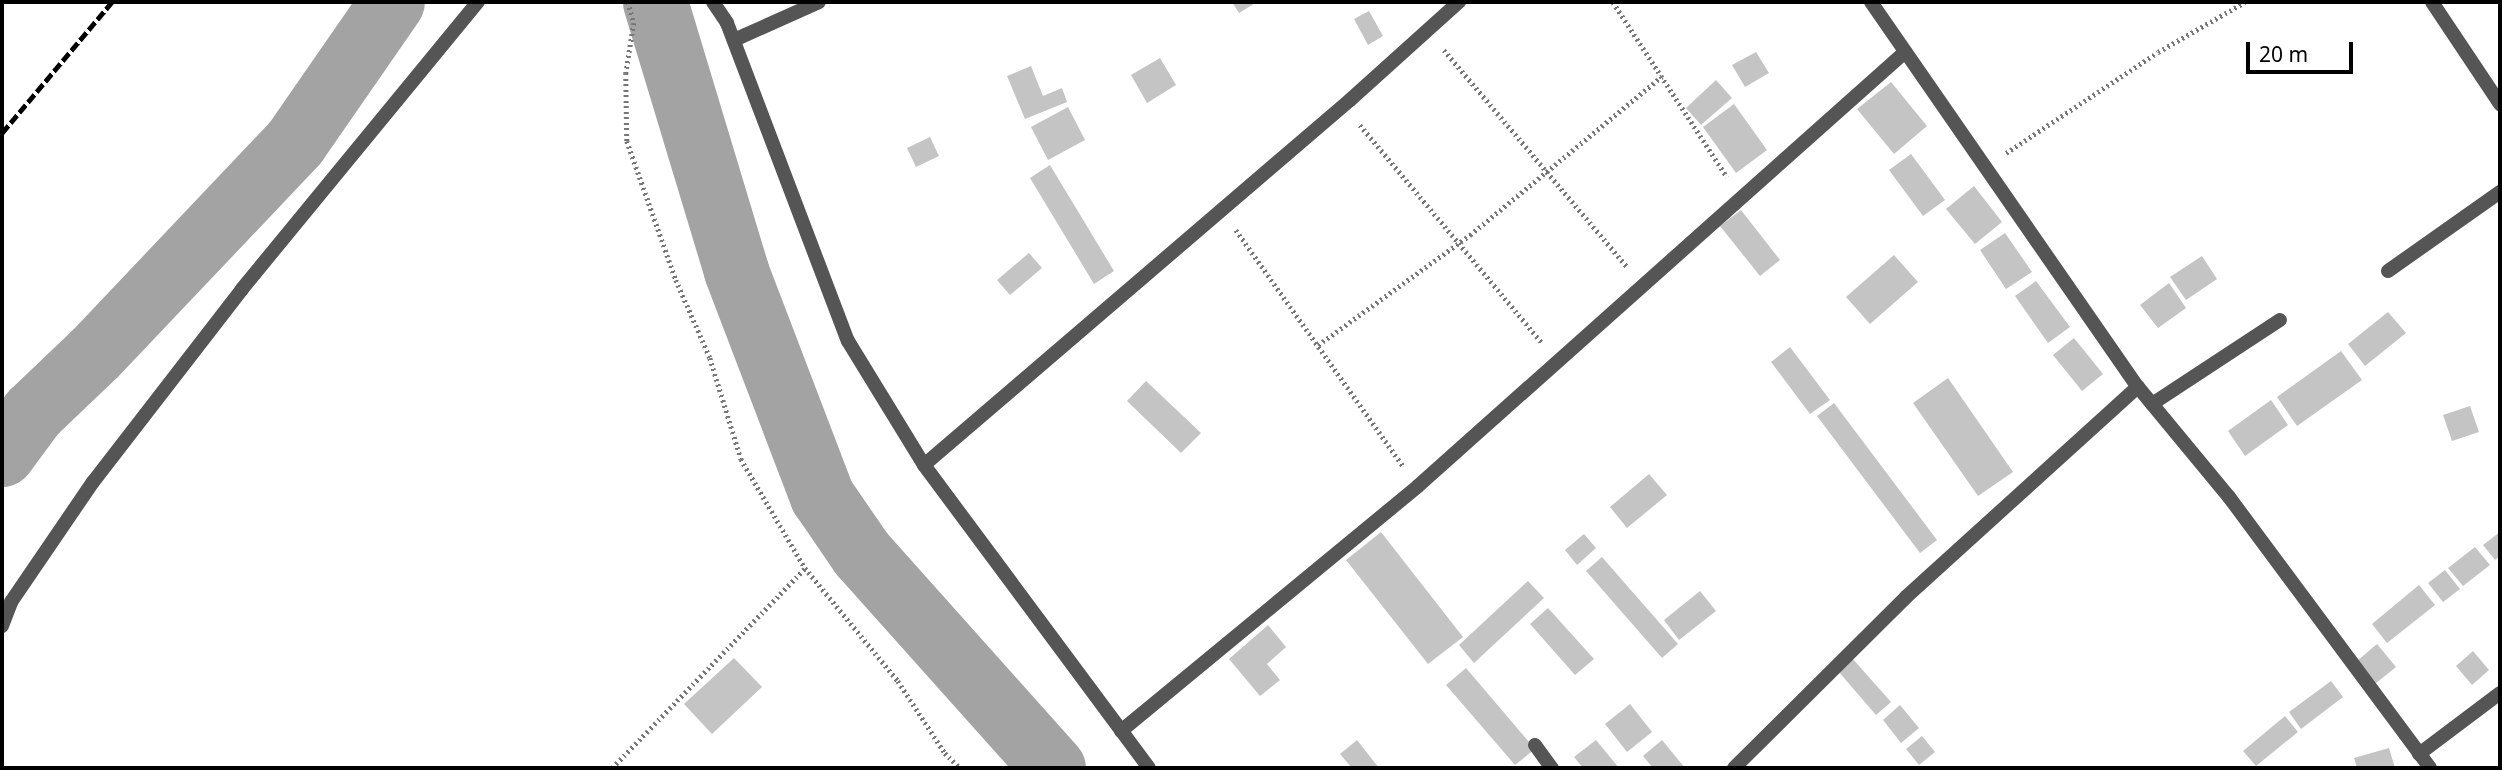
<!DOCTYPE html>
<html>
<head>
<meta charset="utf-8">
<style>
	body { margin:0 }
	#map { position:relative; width:2502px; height:770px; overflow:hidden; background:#fff; font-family:"Noto Sans",sans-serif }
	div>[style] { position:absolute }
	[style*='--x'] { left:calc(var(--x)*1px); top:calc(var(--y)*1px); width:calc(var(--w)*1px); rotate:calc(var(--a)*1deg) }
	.river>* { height:65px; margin:-32.5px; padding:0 32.5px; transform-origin:32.5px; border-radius:32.5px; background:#a3a3a3 }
	.building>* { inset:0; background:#c4c4c4 }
	.path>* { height:4.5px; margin-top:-2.25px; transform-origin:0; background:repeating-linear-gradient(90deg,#777 0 2px,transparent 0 5.5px) }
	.service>* { height:14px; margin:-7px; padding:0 7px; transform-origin:7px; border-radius:7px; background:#555 }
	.minor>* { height:14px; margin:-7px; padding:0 7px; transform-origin:7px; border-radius:7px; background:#555 }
	.rail>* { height:5px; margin-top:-2.5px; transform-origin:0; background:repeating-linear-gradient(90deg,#000 0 10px,transparent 0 13.5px) }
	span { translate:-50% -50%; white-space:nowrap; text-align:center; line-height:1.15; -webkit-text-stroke:7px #fff; paint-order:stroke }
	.frame { position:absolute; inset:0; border:4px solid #000; pointer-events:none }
	.scale { position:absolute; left:2246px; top:42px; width:107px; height:32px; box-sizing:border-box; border:4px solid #000; border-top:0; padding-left:9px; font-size:21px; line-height:24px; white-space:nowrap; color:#000; -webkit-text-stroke:5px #fff; paint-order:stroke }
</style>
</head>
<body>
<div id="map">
	<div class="river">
		<div style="--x:655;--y:2;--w:281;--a:73.2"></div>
		<div style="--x:736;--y:271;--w:241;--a:69.1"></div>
		<div style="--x:822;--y:496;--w:69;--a:55.6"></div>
		<div style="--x:861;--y:553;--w:288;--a:48.2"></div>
		<div style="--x:2;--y:454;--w:52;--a:-53.6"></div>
		<div style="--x:33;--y:412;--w:84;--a:-43.6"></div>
		<div style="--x:94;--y:354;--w:292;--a:-46.5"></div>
		<div style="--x:295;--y:142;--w:170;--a:-55.3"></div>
	</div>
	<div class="building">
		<div style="clip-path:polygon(1232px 2px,1257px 2px,1239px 13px)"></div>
		<div style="clip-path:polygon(1369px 11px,1383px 36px,1368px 45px,1354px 19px)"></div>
		<div style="clip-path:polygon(1756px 52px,1769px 73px,1745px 87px,1732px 65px)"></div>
		<div style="clip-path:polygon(1160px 58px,1176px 85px,1147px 103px,1131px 75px)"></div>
		<div style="clip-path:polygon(1031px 66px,1043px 96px,1062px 88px,1067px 102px,1025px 119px,1007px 76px)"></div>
		<div style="clip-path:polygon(1716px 80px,1732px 98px,1701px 125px,1686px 108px)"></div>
		<div style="clip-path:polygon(1891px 82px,1927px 126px,1894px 154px,1857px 109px)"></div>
		<div style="clip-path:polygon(1734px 104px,1767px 150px,1736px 173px,1703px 127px)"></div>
		<div style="clip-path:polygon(1068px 107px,1085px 140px,1048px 160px,1031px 127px)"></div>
		<div style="clip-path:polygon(930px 137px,939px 156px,916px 167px,907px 148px)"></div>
		<div style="clip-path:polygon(1911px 154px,1945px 200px,1923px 216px,1889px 170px)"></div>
		<div style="clip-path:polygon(1050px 165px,1114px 271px,1094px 284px,1030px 178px)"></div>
		<div style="clip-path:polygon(1974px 186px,2002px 222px,1975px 244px,1946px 209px)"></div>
		<div style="clip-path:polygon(1741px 210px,1780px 260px,1760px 276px,1720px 226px)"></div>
		<div style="clip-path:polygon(2005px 233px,2032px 272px,2006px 289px,1980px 250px)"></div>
		<div style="clip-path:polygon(1029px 253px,1042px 268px,1010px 295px,997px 280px)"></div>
		<div style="clip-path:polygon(1894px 255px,1918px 282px,1870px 324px,1846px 297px)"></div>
		<div style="clip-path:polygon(2202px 256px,2217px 279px,2186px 300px,2170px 277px)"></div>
		<div style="clip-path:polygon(2036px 281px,2070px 327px,2048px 343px,2015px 296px)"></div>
		<div style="clip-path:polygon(2169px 283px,2186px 308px,2158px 328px,2140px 305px)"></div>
		<div style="clip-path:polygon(2388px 312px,2406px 333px,2365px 366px,2348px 344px)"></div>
		<div style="clip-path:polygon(2074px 338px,2103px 374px,2082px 391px,2053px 355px)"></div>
		<div style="clip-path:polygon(1790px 347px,1830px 400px,1810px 414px,1771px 362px)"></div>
		<div style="clip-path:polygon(2341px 351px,2362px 380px,2297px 426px,2277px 397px)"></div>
		<div style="clip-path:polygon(1948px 378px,2013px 472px,1978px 496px,1913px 403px)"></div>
		<div style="clip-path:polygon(1146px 381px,1201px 433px,1181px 453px,1127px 401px)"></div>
		<div style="clip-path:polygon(2271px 400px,2288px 425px,2245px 456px,2228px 431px)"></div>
		<div style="clip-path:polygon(1834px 403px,1937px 540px,1920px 553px,1817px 416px)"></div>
		<div style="clip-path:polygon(2470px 406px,2479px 432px,2452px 441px,2443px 415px)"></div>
		<div style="clip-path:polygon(1649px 474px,1667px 495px,1627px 528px,1610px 507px)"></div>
		<div style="clip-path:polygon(1381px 532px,1463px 637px,1428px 664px,1346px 560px)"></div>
		<div style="clip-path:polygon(2500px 532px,2500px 556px,2495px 560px,2483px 545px)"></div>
		<div style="clip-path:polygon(1584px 534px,1596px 548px,1577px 565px,1565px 550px)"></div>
		<div style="clip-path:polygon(2475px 547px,2490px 565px,2463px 586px,2448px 568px)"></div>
		<div style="clip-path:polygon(1602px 557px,1678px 644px,1662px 658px,1586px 571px)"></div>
		<div style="clip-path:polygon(2445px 570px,2460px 589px,2443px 602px,2428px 583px)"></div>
		<div style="clip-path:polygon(1528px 581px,1544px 598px,1474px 663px,1459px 645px)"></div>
		<div style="clip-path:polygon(2419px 585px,2435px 605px,2387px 643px,2372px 624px)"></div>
		<div style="clip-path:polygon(1700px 591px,1716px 611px,1679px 640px,1664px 620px)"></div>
		<div style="clip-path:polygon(1548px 608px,1594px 659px,1575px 675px,1530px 624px)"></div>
		<div style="clip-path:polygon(1268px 625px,1286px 647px,1267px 664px,1280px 680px,1260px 696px,1229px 659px)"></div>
		<div style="clip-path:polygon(2377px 644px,2396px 667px,2375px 684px,2357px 661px)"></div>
		<div style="clip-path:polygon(2473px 651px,2489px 670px,2472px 685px,2456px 666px)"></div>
		<div style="clip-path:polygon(734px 658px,762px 687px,712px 734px,684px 704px)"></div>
		<div style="clip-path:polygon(1852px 658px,1891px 702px,1876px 715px,1838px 671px)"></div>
		<div style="clip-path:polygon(1466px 668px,1535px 749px,1515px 765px,1446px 685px)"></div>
		<div style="clip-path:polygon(2331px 681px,2343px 697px,2301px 729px,2289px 712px)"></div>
		<div style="clip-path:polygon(1630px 704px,1652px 732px,1627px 752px,1605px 724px)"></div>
		<div style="clip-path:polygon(1900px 705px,1919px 728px,1901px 743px,1883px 720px)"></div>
		<div style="clip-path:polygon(2285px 716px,2298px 732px,2256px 766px,2243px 751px)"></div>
		<div style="clip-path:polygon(1922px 736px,1935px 752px,1919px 765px,1906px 749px)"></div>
		<div style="clip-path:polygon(1357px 740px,1379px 768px,1352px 768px,1340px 754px)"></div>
		<div style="clip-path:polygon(1596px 740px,1619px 768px,1583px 768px,1574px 757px)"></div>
		<div style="clip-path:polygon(1662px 740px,1685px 768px,1653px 768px,1643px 756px)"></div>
		<div style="clip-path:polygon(2389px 748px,2395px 768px,2357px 768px,2354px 758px)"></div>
	</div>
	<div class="path">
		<div style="--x:628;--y:2;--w:22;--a:74"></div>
		<div style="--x:634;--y:23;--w:51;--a:99.1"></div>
		<div style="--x:626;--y:73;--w:68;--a:89.2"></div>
		<div style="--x:627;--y:141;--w:147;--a:70.6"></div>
		<div style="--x:676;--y:280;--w:85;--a:66.4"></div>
		<div style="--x:710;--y:358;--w:106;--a:72.9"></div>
		<div style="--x:741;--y:459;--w:126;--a:59.6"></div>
		<div style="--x:805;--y:568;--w:146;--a:50.5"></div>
		<div style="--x:898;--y:681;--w:86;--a:56.9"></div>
		<div style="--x:945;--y:753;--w:21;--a:45"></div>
		<div style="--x:1613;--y:2;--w:209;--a:56.9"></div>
		<div style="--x:1444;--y:50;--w:285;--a:49.8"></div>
		<div style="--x:1360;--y:125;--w:285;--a:50.1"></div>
		<div style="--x:2006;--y:153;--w:182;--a:-33.6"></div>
		<div style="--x:2158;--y:52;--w:100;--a:-29.9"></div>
		<div style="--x:1236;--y:230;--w:289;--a:54.7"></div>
		<div style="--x:1318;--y:345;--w:188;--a:-35.9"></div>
		<div style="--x:1470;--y:235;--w:249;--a:-39.6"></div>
		<div style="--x:612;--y:768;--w:278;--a:-46"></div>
	</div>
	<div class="service">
		<div style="--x:1535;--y:745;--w:29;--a:54"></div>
		<div style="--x:2419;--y:754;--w:101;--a:-37"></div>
	</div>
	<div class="minor">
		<div style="--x:713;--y:2;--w:25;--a:56"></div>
		<div style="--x:727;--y:23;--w:340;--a:69.2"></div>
		<div style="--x:848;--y:341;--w:145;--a:58.5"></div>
		<div style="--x:924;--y:465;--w:377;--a:53.4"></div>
		<div style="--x:1871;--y:2;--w:469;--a:55.3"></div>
		<div style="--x:2138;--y:387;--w:143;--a:50.4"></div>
		<div style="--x:2229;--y:497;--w:337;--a:53.4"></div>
		<div style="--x:2432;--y:2;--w:123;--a:56.3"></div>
		<div style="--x:734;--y:40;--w:93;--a:-24.1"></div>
		<div style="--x:2388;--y:271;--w:137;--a:-35.2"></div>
		<div style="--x:2152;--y:404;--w:153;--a:-33.3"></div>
		<div style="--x:924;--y:465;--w:561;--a:-40.59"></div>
		<div style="--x:1350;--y:100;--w:147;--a:-42"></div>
		<div style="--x:2;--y:626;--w:26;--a:-69"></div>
		<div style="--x:11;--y:602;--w:145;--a:-55.7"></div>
		<div style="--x:93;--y:482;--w:244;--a:-52.3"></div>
		<div style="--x:242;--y:289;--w:372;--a:-50.6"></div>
		<div style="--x:1121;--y:731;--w:385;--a:-39.5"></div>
		<div style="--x:1418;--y:486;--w:652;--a:-41.71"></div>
		<div style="--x:1734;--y:768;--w:243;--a:-44.8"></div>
		<div style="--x:1906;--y:597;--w:313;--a:-42.2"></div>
	</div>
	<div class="rail">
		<div style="--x:2;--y:133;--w:171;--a:-50"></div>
	</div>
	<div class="frame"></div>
	<div class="scale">20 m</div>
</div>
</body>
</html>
